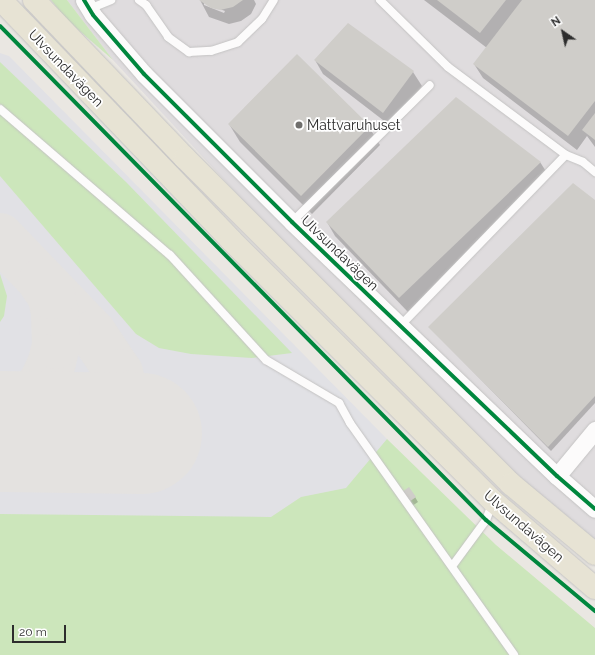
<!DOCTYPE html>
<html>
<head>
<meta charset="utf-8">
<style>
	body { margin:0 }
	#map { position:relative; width:595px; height:655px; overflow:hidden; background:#eae7e2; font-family:Raleway,sans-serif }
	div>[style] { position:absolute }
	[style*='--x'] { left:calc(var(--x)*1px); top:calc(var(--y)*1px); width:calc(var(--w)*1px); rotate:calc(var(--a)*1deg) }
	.industrial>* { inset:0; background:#dfdcde }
	.airport>* { inset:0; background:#e1e1e5 }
	.green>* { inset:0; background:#cce6bb }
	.shadow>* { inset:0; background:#0003 }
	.taxiway>* { height:48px; margin:-24px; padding:0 24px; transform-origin:24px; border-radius:24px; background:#e4e2e0 }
	.runway>* { height:121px; margin:-60.5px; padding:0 60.5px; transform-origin:60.5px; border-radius:60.5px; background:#e4e2e0 }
	.building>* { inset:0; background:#cfcdc9 }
	.roads { filter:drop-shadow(0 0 1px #c4c3c3) drop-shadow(0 0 1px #c4c3c3) }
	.service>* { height:8px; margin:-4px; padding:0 4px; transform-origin:4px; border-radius:4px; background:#fcfbfb }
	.minor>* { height:17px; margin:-8.5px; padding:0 8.5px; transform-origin:8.5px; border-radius:8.5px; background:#fcfbfb }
	.primary>* { height:22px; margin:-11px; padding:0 11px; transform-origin:11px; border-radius:11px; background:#e7e3d4 }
	.cycleway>* { height:4px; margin:-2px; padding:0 2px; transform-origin:2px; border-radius:2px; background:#00873e }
	.dots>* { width:11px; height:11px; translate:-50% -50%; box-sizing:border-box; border:2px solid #fff; border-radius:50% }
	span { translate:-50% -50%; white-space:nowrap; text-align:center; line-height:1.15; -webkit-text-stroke:3.5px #fff; paint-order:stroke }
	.street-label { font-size:14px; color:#2d2d2d }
	.poi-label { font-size:14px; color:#2d2d2d }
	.left { translate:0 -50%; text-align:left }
	.north { position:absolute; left:543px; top:12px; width:40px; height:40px; -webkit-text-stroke:3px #fff; paint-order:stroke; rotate:326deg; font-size:11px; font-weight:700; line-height:16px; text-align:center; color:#2d2d2d }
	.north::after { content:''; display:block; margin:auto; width:14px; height:18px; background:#2d2d2d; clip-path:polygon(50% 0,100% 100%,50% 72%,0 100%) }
	.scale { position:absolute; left:12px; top:625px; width:54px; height:18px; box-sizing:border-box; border:2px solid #2d2d2d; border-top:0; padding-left:5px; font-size:12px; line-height:14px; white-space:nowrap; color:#2d2d2d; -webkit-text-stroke:3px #fff; paint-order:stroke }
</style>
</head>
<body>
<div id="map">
	<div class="industrial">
		<div style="clip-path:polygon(67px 0,595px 0,595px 541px,505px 464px,276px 236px,113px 60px)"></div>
	</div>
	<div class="airport">
		<div style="clip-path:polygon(0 53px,9px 56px,387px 439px,468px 556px,0 655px)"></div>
	</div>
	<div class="green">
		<div style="clip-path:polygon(51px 0,67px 0,113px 60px,67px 20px)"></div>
		<div style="clip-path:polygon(0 62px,126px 182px,292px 353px,252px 358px,191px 354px,159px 348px,136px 334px,0 176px)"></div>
		<div style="clip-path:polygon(0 274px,7px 296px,4px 316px,0 322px)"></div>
		<div style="clip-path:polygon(387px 439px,496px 545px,595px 628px,595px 655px,0 655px,0 514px,271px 517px,301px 497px,346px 488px)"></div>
	</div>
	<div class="shadow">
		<div style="clip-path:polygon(evenodd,200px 0,254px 0,256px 4px,251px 14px,241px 21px,229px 24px,209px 17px,200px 0,204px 3px,225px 11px,224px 13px,204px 5px,204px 3px)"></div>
		<div style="clip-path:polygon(424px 0,595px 0,595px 147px,587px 136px,577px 150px,483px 78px,474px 64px,487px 48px)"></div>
		<div style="clip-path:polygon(348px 24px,413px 72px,422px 86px,392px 127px,323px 74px,315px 60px)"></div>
		<div style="clip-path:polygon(297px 55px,369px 127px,380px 145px,312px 214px,240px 142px,229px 124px)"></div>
		<div style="clip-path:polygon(540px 162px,549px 176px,408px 312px,335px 236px,327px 222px)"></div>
		<div style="clip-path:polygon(595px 201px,595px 403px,551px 451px,429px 327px)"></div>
		<div style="clip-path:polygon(406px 497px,415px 497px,418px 502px,412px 506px)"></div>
	</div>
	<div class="taxiway">
		<div style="--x:0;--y:237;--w:134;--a:46.2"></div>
		<div style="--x:93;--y:334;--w:47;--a:56.3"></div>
		<div style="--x:119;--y:373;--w:22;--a:74"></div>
		<div style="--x:125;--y:394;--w:22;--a:103"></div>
		<div style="--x:120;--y:415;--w:18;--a:137"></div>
		<div style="--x:107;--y:427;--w:20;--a:162"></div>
		<div style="--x:0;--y:420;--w:22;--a:-30"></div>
		<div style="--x:19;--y:409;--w:16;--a:-43"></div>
		<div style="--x:31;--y:398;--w:22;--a:-54"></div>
		<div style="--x:44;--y:380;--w:20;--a:-66"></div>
		<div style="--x:52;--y:362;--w:17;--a:-77"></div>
		<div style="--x:56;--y:345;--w:33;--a:-92"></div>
		<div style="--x:55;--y:312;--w:17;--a:-103"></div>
		<div style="--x:51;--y:295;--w:16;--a:-125"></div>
	</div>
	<div class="runway">
		<div style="--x:0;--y:431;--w:141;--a:0.8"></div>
	</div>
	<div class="building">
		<div style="clip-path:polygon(199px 0,243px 0,233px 7px,220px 10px,211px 8px)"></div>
		<div style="clip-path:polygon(437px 0,506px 0,480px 33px)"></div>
		<div style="clip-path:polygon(522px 0,595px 0,595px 101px,568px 136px,473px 64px)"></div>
		<div style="clip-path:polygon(348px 23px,414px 71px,383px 113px,314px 60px)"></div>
		<div style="clip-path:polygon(297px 54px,370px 126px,301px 196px,228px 124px)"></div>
		<div style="clip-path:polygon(456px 97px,541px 162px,399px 298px,326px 222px)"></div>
		<div style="clip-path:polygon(595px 113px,595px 140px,582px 130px)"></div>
		<div style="clip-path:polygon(573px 183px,595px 200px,595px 396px,548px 447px,428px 327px)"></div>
		<div style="clip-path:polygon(409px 487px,416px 497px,409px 502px,402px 492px)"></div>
	</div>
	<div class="roads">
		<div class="service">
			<div style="--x:139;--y:0;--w:9;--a:36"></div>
			<div style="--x:146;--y:5;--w:39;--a:55"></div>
			<div style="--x:168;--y:37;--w:26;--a:36"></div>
			<div style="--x:189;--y:52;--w:22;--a:-3"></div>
			<div style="--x:211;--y:51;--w:28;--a:-18"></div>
			<div style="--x:238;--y:42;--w:33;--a:-44"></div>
			<div style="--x:262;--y:19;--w:22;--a:-58"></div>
			<div style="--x:380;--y:0;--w:95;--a:44.6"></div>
			<div style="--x:448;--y:67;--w:147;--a:36.7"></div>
			<div style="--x:566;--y:155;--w:18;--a:22"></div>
			<div style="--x:583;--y:162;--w:16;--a:40"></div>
			<div style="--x:89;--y:9;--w:24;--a:-22"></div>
			<div style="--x:0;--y:109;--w:224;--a:40.7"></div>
			<div style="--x:170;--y:255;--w:142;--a:47.6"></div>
			<div style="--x:266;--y:360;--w:85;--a:30.5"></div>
			<div style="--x:339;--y:403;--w:23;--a:61"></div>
			<div style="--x:350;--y:423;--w:284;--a:54.7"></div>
			<div style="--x:292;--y:222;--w:194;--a:-44.8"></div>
			<div style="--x:400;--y:326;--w:238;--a:-45.9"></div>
			<div style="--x:453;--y:565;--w:56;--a:-53.7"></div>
			<div style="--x:486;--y:520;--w:19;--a:-69"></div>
		</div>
		<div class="minor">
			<div style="--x:84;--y:0;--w:17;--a:59"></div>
			<div style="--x:93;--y:15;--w:78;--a:49.2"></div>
			<div style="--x:144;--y:74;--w:209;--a:45"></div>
			<div style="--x:292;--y:222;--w:367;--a:43.8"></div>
			<div style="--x:557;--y:476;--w:50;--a:41"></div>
			<div style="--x:557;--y:476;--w:60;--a:-50.4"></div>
		</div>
		<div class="primary">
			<div style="--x:1;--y:0;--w:332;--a:46.2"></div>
			<div style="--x:231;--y:240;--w:370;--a:44.9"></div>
			<div style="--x:493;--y:501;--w:134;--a:40.5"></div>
			<div style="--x:34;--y:0;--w:219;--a:46.3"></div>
			<div style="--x:185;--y:158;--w:461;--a:45"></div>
			<div style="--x:511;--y:484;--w:109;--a:39.8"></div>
		</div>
	</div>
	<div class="cycleway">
		<div style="--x:84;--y:0;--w:17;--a:59"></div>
		<div style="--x:93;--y:15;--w:78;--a:49.2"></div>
		<div style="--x:144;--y:74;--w:209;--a:45"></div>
		<div style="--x:292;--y:222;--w:367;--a:43.8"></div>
		<div style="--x:557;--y:476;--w:50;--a:41"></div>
		<div style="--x:0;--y:26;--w:693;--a:45.47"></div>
		<div style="--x:486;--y:520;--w:142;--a:39.9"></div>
	</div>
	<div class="dots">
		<div style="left:299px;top:125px;background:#6f6e6c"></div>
	</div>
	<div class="street-label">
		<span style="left:66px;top:68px;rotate:46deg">Ulvsundavägen</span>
		<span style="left:340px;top:253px;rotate:44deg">Ulvsundavägen</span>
		<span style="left:524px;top:526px;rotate:41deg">Ulvsundavägen</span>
	</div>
	<div class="poi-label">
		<span class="left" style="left:307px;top:125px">Mattvaruhuset</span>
	</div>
	<div class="north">N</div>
	<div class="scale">20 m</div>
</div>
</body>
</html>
